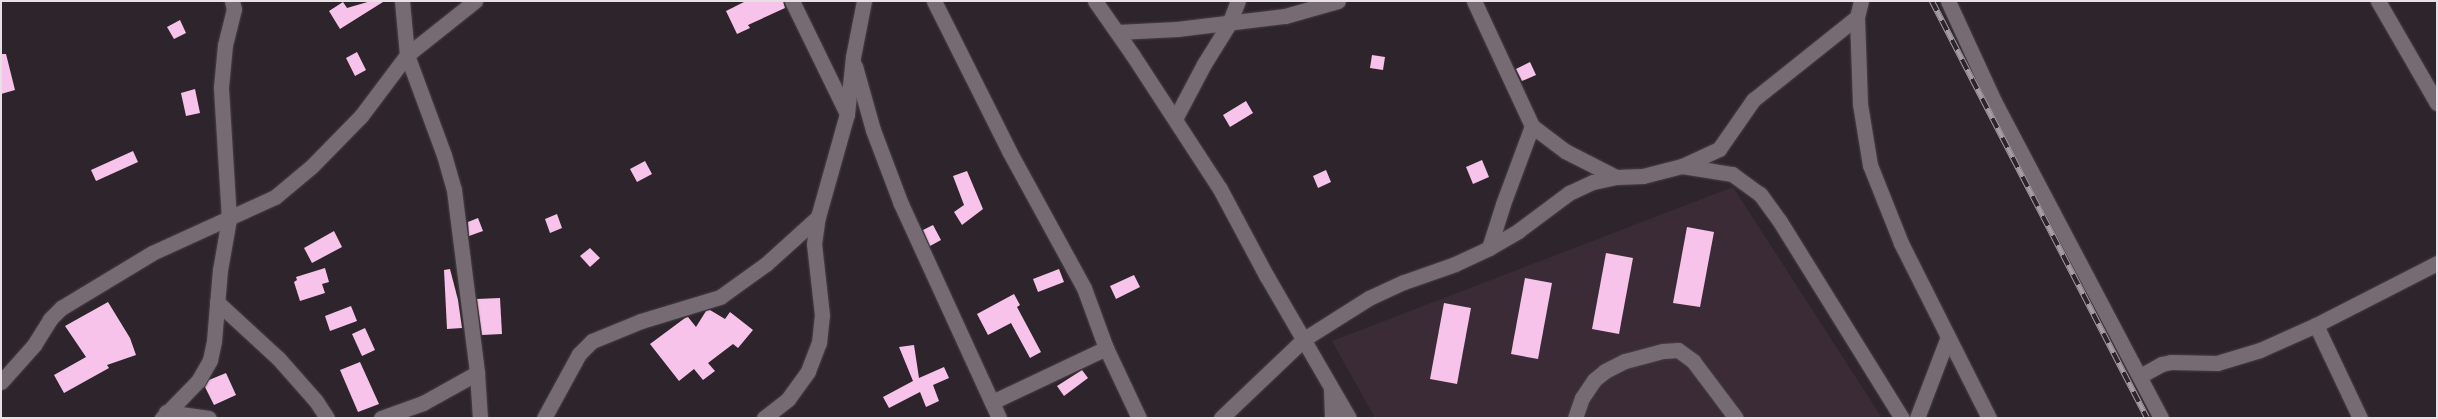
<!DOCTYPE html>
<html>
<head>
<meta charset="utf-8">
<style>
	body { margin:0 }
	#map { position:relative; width:2438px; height:419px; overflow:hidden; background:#2e252c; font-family:Literata,serif }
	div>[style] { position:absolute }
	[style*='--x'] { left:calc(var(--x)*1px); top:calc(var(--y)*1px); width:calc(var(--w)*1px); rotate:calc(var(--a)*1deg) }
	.built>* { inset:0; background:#3a2b36 }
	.building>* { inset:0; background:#f7c3ea }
	.roads { filter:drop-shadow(0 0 1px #484146) drop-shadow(0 0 1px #484146) }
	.minor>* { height:15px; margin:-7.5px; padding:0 7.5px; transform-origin:7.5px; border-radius:7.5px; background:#766b73 }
	.rail>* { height:5.5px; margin-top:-2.75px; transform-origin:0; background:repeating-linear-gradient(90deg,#2e252c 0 11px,#a49ca2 0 22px); box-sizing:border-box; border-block:1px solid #a49ca2 }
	span { translate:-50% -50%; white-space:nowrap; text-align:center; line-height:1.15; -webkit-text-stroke:5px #2e252c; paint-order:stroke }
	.frame { position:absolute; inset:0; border:2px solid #e7e1e5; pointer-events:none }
</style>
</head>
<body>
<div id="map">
	<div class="built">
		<div style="clip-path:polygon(1733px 187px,1882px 418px,1375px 418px,1332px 341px)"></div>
	</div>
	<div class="building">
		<div style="clip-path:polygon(371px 1px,383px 2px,340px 29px,329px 11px,343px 2px,347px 8px)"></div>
		<div style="clip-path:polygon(746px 1px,783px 1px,785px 8px,748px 25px,750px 28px,737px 34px,726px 11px)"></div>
		<div style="clip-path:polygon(180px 20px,186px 33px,174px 39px,167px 27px)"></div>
		<div style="clip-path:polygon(357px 52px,366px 70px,355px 76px,346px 58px)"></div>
		<div style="clip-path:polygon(1px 54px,6px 54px,15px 90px,1px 94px)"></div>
		<div style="clip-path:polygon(1372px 55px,1385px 57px,1383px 70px,1370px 68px)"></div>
		<div style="clip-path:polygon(1530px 62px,1536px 75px,1522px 81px,1516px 69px)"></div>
		<div style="clip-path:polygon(195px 89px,200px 113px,186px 116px,181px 93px)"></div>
		<div style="clip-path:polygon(1246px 101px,1253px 113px,1230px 127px,1223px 115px)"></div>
		<div style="clip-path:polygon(133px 151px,138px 162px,96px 181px,91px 170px)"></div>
		<div style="clip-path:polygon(1482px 160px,1489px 177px,1473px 184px,1466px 167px)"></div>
		<div style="clip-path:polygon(645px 161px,652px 174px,637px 182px,630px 169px)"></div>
		<div style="clip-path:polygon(1326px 170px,1331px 182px,1318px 188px,1313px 176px)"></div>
		<div style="clip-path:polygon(967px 171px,983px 209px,962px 225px,954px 212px,964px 205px,953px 176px)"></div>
		<div style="clip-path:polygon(557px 214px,562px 228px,550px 233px,545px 219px)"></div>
		<div style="clip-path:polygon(478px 218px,483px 231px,469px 236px,468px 222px)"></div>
		<div style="clip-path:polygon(933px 225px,941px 240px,930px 246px,923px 230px)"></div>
		<div style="clip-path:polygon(1687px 227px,1714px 232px,1700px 307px,1673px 303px)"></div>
		<div style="clip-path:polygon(334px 231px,342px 247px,312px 263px,304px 248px)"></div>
		<div style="clip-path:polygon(590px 248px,600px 258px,590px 267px,580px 256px)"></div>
		<div style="clip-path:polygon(1606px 253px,1633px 258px,1619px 334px,1592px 329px)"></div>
		<div style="clip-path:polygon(325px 268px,329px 282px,322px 284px,325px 293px,300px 301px,294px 282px,297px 280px,296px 277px)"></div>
		<div style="clip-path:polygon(450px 269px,458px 300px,462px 328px,447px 329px,444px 270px)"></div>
		<div style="clip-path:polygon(1059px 269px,1064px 282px,1038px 292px,1033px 279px)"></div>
		<div style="clip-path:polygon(1134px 275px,1140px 287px,1116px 299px,1110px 286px)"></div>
		<div style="clip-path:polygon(1525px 278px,1552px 283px,1538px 359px,1511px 354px)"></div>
		<div style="clip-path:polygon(1014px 294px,1020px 305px,1017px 307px,1041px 352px,1030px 358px,1011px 323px,988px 335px,977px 314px)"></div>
		<div style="clip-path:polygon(500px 298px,502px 334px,482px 335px,477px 299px)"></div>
		<div style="clip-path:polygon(108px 302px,130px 338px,136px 355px,107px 365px,109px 368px,64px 393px,54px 375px,86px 357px,65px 326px)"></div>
		<div style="clip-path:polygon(1444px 303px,1471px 308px,1457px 384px,1430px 379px)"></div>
		<div style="clip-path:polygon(351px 306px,357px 321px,330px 331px,325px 316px)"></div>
		<div style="clip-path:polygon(710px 310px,725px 319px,730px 312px,753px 330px,738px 348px,733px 344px,708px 363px,715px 371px,703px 380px,694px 369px,679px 381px,650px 344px,685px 318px,688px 317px,696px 327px,706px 311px)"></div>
		<div style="clip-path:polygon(365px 328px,375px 350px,362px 356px,352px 334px)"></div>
		<div style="clip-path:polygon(914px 345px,919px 378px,944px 367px,949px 378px,933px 385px,939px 401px,926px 407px,920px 392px,889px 408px,883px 397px,913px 381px,899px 347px)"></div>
		<div style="clip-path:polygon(360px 362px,379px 404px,358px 412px,340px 370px)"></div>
		<div style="clip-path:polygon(1082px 370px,1088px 378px,1064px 396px,1057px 386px)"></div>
		<div style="clip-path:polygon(226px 373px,236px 395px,214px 405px,205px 387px,209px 380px)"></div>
	</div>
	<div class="roads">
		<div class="minor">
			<div style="--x:402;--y:1;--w:54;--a:84.7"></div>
			<div style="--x:407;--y:55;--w:107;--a:69.7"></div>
			<div style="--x:444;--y:155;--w:36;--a:74"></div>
			<div style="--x:454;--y:190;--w:184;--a:82.8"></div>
			<div style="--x:477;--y:373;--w:45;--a:86.2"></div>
			<div style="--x:792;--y:1;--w:126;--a:64"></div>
			<div style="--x:934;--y:1;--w:168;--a:63.4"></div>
			<div style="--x:1009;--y:151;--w:156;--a:61.3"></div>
			<div style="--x:1084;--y:288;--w:64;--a:69.9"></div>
			<div style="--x:1106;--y:348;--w:77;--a:64.8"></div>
			<div style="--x:1095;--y:1;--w:65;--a:55.1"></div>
			<div style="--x:1132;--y:54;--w:161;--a:56.9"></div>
			<div style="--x:1220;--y:189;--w:98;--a:61.9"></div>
			<div style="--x:1266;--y:275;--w:165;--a:59.9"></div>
			<div style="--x:1474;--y:1;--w:138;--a:65.1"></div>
			<div style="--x:1532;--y:126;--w:41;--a:37.1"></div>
			<div style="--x:1565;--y:151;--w:57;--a:27"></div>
			<div style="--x:1861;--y:1;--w:16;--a:104"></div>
			<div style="--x:1857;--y:17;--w:87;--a:88"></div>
			<div style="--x:1860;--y:104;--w:62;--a:80.7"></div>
			<div style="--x:1870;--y:165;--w:84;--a:68.3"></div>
			<div style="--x:1901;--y:243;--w:196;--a:63.3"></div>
			<div style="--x:1948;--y:1;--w:110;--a:65.3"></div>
			<div style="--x:1994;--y:101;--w:358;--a:62.2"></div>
			<div style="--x:2378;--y:1;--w:118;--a:60"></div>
			<div style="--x:1117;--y:32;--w:60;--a:-2.9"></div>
			<div style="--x:1177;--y:29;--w:109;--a:-6.9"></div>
			<div style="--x:1285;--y:16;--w:55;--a:-15.8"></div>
			<div style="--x:855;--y:66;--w:66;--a:74.3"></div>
			<div style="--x:873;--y:130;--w:79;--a:69.3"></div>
			<div style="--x:901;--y:204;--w:235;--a:65.4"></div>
			<div style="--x:1175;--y:119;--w:62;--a:-62.2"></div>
			<div style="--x:1204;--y:64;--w:47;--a:-58"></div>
			<div style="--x:1229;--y:24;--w:25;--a:-69"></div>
			<div style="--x:1682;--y:166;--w:51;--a:9.1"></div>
			<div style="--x:1732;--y:174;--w:34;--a:36"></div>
			<div style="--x:1760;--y:194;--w:32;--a:54"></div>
			<div style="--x:1779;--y:220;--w:233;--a:58.2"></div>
			<div style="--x:1489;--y:248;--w:46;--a:-72.3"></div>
			<div style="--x:1503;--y:204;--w:83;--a:-69.6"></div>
			<div style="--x:217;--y:302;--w:83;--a:42.6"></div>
			<div style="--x:278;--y:358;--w:57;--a:48.5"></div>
			<div style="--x:316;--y:401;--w:20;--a:57"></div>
			<div style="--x:2316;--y:325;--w:103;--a:64.7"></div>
			<div style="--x:2140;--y:376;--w:25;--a:-29"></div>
			<div style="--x:2162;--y:364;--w:9;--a:-13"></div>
			<div style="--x:2171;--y:362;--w:46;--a:1.2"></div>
			<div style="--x:2217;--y:363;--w:45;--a:-16.8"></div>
			<div style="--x:2260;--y:350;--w:61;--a:-24.1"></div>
			<div style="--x:2316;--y:325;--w:136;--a:-27.1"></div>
			<div style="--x:1;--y:382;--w:50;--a:-48.3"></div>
			<div style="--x:34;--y:345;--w:31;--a:-58"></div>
			<div style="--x:50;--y:319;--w:16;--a:-45"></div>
			<div style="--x:61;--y:308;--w:106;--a:-31.1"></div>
			<div style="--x:152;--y:253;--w:135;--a:-24.5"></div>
			<div style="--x:275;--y:197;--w:48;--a:-40"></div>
			<div style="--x:312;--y:166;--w:70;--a:-45.6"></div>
			<div style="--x:361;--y:116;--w:76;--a:-53"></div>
			<div style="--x:407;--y:55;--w:87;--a:-38.5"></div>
			<div style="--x:1331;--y:389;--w:29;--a:88"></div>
			<div style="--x:992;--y:402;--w:126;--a:-25.3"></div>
			<div style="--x:166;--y:412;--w:43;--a:7.9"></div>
			<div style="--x:162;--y:418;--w:52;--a:-45.8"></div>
			<div style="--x:198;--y:381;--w:24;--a:-60"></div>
			<div style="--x:210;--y:360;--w:19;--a:-78"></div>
			<div style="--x:214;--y:341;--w:71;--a:-85.2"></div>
			<div style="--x:220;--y:270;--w:52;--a:-80"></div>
			<div style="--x:229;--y:219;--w:132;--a:-93.5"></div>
			<div style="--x:221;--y:87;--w:42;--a:-84.6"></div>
			<div style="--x:225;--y:45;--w:37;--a:-76"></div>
			<div style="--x:234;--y:9;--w:8;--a:-104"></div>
			<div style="--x:381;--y:418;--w:45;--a:-19.7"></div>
			<div style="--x:423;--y:403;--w:62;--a:-29.1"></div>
			<div style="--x:544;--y:418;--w:73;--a:-61.3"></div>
			<div style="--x:579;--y:354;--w:18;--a:-45"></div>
			<div style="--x:592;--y:341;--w:53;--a:-22.2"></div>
			<div style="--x:641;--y:321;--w:83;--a:-16.9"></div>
			<div style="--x:720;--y:297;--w:57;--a:-35.7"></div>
			<div style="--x:766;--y:264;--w:70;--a:-42.1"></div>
			<div style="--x:764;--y:418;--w:31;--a:-38"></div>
			<div style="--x:788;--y:399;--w:34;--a:-54"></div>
			<div style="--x:808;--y:371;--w:30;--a:-69"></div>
			<div style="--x:819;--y:343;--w:28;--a:-84"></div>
			<div style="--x:822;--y:315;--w:71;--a:-96.4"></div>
			<div style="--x:814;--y:244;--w:27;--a:-82"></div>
			<div style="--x:818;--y:217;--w:107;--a:-74.3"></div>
			<div style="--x:847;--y:114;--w:57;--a:-84"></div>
			<div style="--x:853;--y:57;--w:57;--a:-78.9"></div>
			<div style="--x:1221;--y:418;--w:115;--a:-43.6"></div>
			<div style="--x:1304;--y:339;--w:77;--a:-32.2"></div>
			<div style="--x:1369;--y:298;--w:38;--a:-25"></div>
			<div style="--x:1404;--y:282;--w:54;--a:-19.4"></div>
			<div style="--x:1455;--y:264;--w:38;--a:-25"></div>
			<div style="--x:1489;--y:248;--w:34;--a:-30"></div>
			<div style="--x:1518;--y:231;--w:64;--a:-36.7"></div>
			<div style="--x:1569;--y:193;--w:26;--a:-25"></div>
			<div style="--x:1593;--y:182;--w:24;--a:-12"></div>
			<div style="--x:1616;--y:177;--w:27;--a:-2"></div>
			<div style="--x:1643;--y:176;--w:40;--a:-14.4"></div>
			<div style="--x:1682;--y:166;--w:41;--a:-24.7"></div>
			<div style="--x:1719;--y:149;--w:60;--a:-55.2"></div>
			<div style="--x:1753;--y:100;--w:133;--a:-38.6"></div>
			<div style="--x:1575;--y:418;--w:21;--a:-71"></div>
			<div style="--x:1582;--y:398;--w:22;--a:-56"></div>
			<div style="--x:1594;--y:380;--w:14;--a:-39"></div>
			<div style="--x:1605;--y:371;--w:22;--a:-27"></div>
			<div style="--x:1625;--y:361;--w:39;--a:-15"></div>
			<div style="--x:1663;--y:351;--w:15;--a:-4"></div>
			<div style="--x:1678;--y:350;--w:19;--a:36"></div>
			<div style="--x:1693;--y:361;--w:71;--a:53"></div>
			<div style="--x:1917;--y:418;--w:87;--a:-69.1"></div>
		</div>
	</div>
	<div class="rail">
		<div style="--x:1932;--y:1;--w:469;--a:62.7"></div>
	</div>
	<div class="frame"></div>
</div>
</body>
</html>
